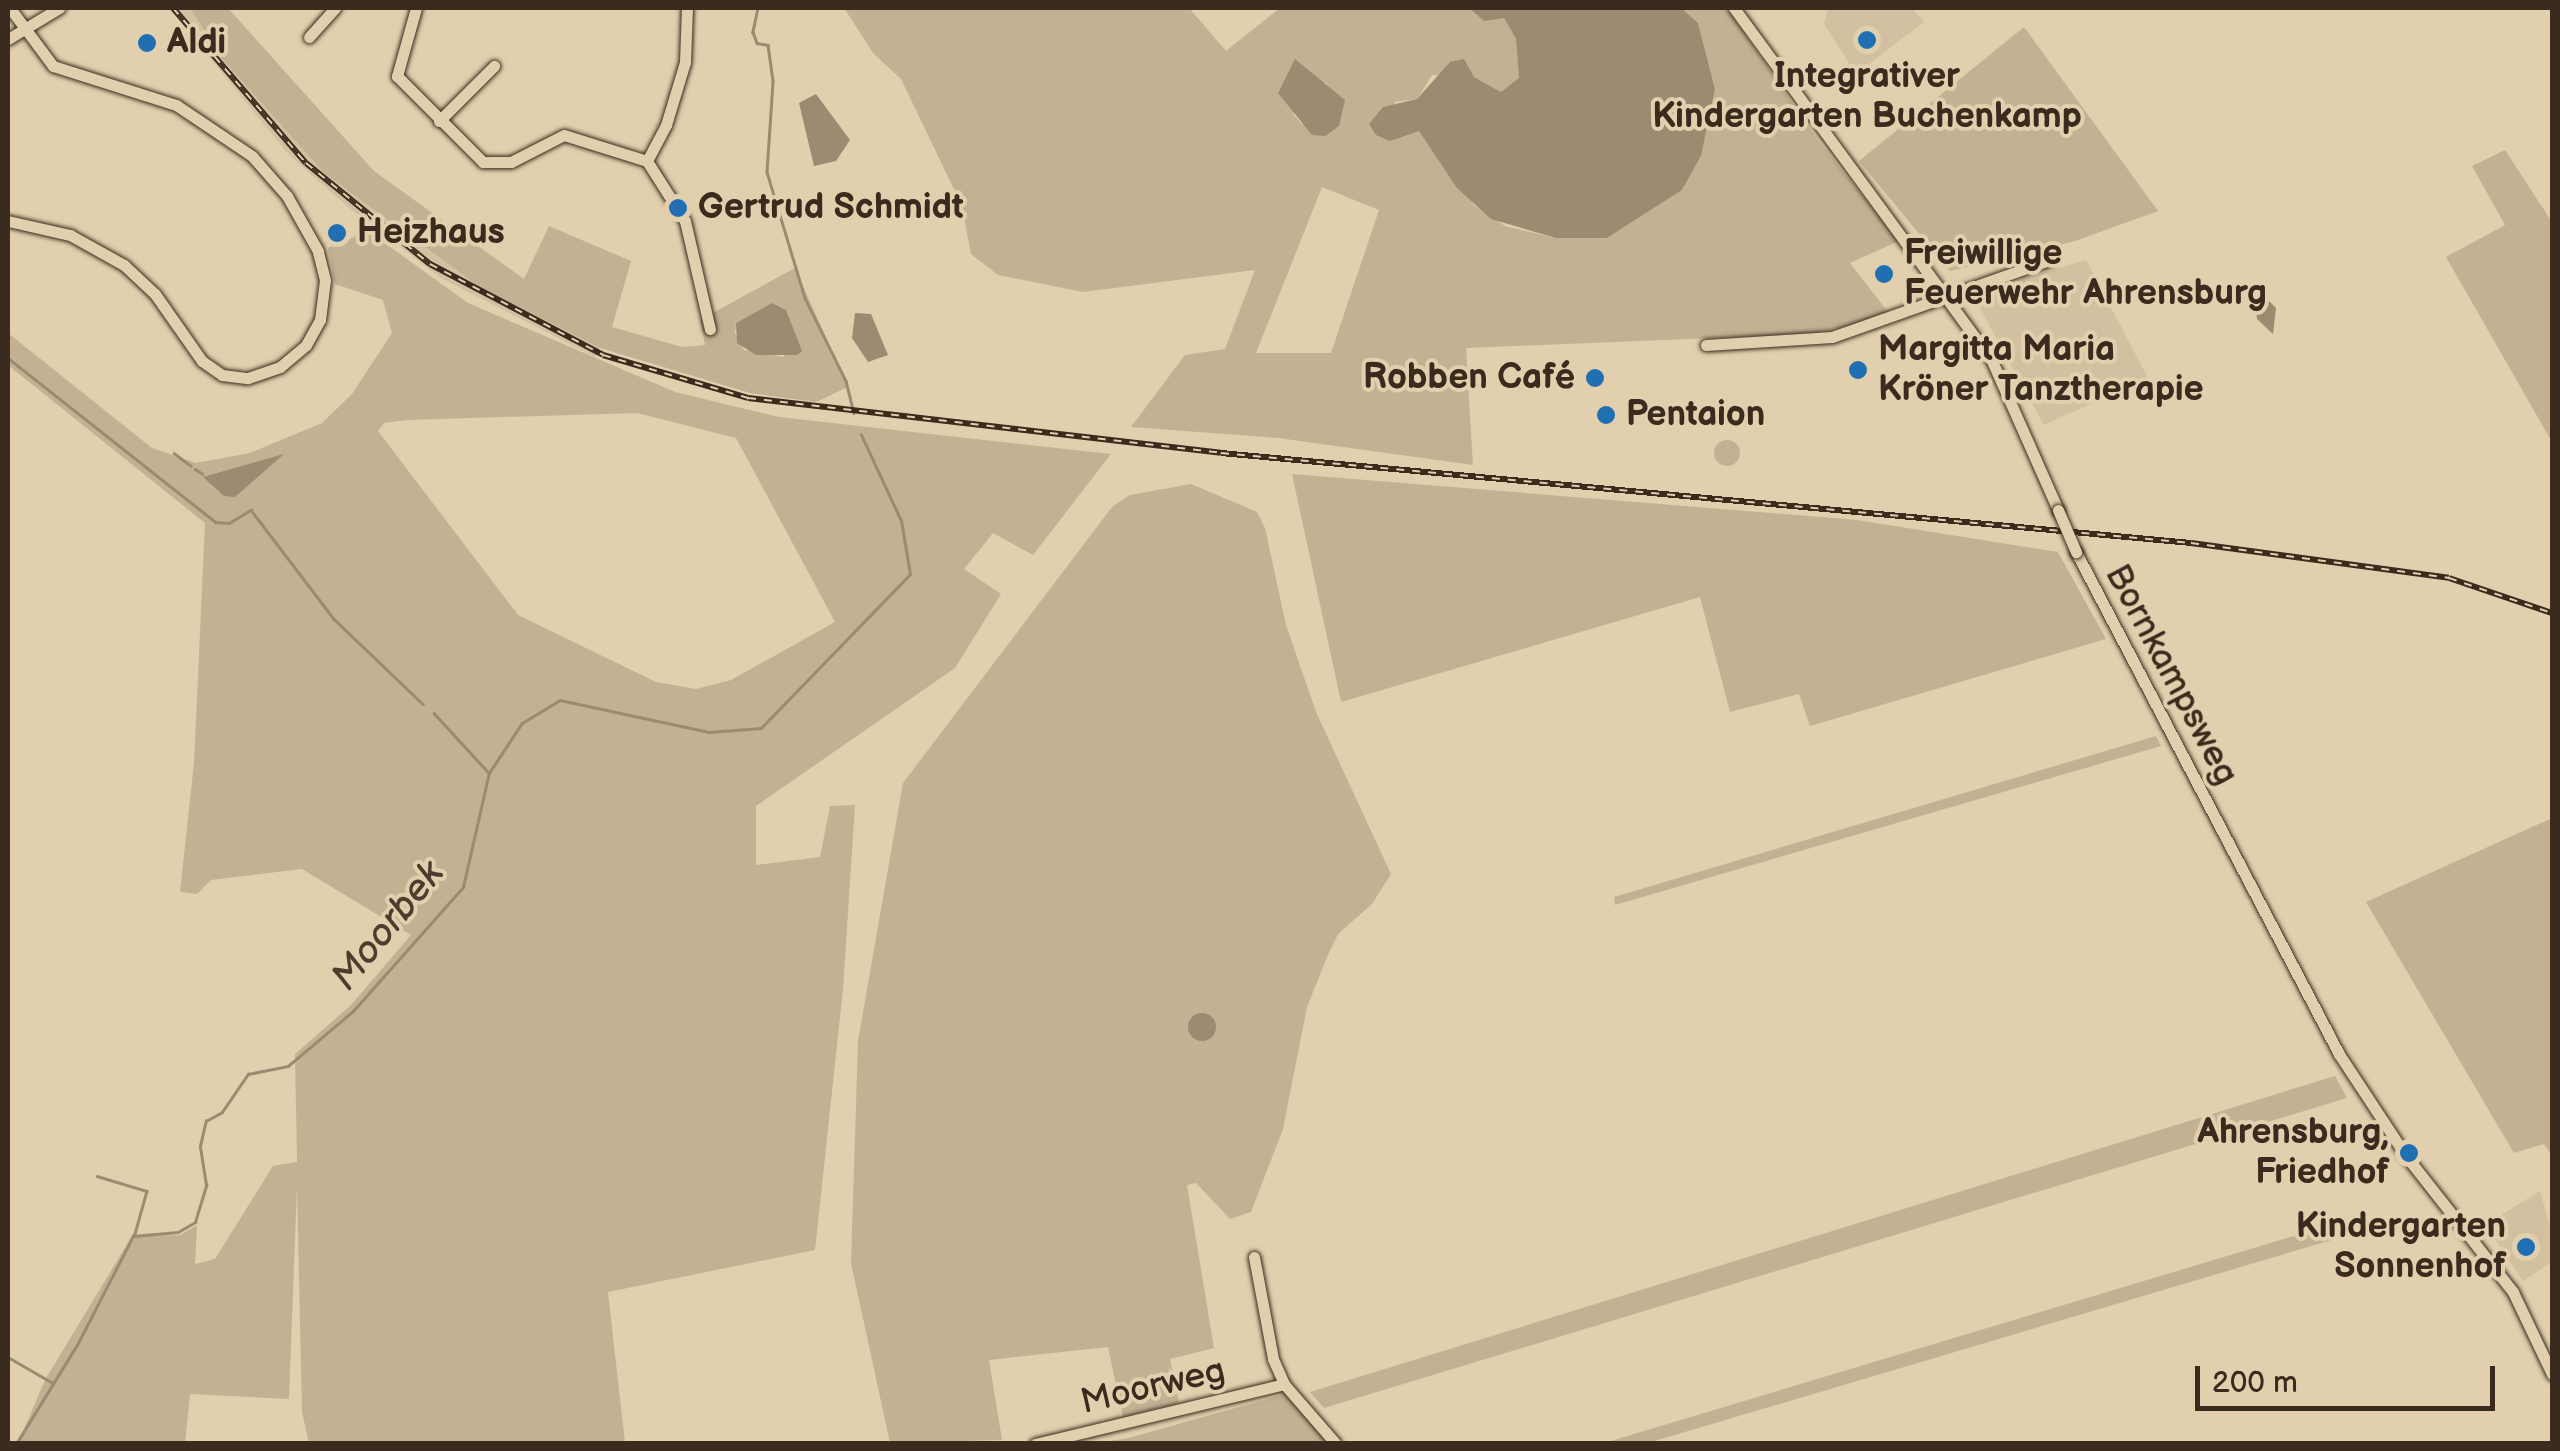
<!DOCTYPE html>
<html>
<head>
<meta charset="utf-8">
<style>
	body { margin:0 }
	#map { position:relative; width:2560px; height:1451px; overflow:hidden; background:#e2cfad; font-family:"Balsamiq Sans",sans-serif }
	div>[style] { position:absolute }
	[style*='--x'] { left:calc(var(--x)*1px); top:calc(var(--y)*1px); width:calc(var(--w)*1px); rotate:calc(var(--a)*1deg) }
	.built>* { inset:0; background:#d3c0a0 }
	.green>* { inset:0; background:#c4b193 }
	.round { border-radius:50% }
	.water>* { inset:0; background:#9c8a71 }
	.stream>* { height:2.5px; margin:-1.25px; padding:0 1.25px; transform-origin:1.25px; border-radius:1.25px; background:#9c8a71 }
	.roads { filter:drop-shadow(0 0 2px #3b2a1e) drop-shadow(0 0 2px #3b2a1e) }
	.minor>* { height:11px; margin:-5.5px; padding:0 5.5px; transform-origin:5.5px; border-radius:5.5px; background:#e2cfad }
	.rail>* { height:6px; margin-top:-3px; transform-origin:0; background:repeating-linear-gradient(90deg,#e2cfad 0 8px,#3b2a1e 0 16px); box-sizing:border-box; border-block:2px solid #3b2a1e }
	.bridges { filter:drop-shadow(0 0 2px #3b2a1e) drop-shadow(0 0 2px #3b2a1e) }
	.minor-bridge>* { height:11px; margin:-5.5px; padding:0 5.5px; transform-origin:5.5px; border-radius:5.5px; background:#e2cfad }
	.dots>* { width:28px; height:28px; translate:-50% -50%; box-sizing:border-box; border:5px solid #e2cfad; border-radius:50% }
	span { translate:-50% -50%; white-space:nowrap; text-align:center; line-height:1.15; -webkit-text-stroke:8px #e2cfad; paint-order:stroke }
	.poi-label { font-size:35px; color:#3b2a1e; font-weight:700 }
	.left { translate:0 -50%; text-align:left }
	.right { translate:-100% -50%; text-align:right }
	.street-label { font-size:35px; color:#3b2a1e }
	.water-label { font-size:38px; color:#4e3d2f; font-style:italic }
	.frame { position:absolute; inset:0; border:10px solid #3b2a1e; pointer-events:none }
	.scale { position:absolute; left:2195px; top:1366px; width:300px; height:45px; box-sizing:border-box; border:5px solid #3b2a1e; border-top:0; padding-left:12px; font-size:30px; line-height:35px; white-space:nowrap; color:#3b2a1e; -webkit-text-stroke:8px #e2cfad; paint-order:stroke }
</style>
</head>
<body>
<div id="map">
	<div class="built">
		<div style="clip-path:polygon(169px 8px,190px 8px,222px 59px,324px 173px,478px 287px,600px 348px,595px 357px,441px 278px,349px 208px,289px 155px)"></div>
		<div style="clip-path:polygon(1828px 8px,1912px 8px,1924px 22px,1856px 74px,1824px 24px)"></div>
		<div style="clip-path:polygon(2086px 260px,2148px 378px,2044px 425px,1972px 294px)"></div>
		<div style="clip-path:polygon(2540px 1191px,2552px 1233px,2552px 1262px,2523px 1281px,2485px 1225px)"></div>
	</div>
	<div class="green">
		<div style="clip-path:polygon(evenodd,190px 8px,228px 8px,374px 171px,524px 279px,549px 226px,631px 261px,612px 327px,682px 347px,705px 345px,700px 320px,795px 268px,848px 387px,816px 402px,750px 393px,600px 348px,479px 287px,324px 173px,222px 59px,190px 8px,772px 303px,786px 310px,784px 357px,744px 350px,735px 333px,736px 323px,772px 303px)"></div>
		<div style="clip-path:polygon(evenodd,844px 8px,1189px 8px,1226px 51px,1280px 8px,1469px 8px,1504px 18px,1516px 39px,1519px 78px,1513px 87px,1501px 92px,1474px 77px,1432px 75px,1417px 99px,1394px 102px,1433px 143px,1474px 205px,1505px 226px,1556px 238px,1607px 238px,1682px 190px,1701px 156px,1715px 89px,1698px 23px,1680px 8px,1727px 8px,1819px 142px,1899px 241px,1850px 263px,1891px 316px,1813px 334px,1466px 348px,1473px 465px,1278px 438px,1131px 427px,1185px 355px,1225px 349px,1255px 270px,1083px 292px,998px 275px,971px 254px,962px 206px,901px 79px,873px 53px,844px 8px,1326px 82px,1329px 91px,1302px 124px,1293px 114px,1326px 82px,844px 8px,1322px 187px,1379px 210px,1331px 353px,1256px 353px,1322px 187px)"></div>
		<div style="clip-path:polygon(2024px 27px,2158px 211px,2075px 241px,1950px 271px,1859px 161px)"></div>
		<div style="clip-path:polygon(2505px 150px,2552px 222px,2552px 442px,2446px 257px,2505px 225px,2472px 166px)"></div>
		<div style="clip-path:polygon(evenodd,368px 231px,468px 303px,675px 392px,779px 417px,1111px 454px,1033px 555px,993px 533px,964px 569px,1001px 594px,955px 668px,756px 806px,756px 865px,820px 857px,830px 806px,855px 805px,843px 989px,815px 1250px,608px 1292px,625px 1443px,309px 1443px,302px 1412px,297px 1187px,289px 1399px,190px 1394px,185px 1443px,18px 1443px,45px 1380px,132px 1236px,180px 1235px,197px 1225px,195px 1264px,215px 1259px,273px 1166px,297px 1162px,295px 1054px,350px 1006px,411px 935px,302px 869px,211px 880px,197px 894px,180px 892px,194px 763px,205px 523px,8px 365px,8px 333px,152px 448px,196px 463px,250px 453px,322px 423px,352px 394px,392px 333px,383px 300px,335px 284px,328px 248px,368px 231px,637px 413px,736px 438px,835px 622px,731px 680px,696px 689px,656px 682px,518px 615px,378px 431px,384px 423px,407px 420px,637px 413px)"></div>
		<div class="round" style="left:1714px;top:440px;width:26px;height:26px"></div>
		<div style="clip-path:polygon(1292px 474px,1857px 520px,2058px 552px,2106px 639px,1810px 726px,1799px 694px,1730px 712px,1700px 597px,1341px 702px)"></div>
		<div style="clip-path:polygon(1191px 484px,1257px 512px,1265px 528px,1286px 625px,1316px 712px,1391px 874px,1372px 904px,1338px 934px,1327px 957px,1307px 1007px,1283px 1129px,1251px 1212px,1230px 1219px,1196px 1183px,1187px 1185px,1214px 1348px,1170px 1359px,1179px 1403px,1123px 1417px,1108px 1347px,989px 1360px,1002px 1440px,890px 1443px,851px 1263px,858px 1041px,903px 783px,1112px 507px,1130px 495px)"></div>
		<div style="clip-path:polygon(2156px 736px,2161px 746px,1615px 905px,1614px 897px)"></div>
		<div style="clip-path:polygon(2552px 818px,2552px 1156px,2544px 1144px,2514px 1153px,2366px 902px)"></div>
		<div style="clip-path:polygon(2335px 1076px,2347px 1098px,1324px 1408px,1310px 1392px)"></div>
		<div style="clip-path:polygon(2357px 1217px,2362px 1231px,1648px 1443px,1604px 1443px)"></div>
		<div style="clip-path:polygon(1289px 1393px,1332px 1444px,1091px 1444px,1128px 1438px)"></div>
	</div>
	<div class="water">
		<div style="clip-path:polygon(1469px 8px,1681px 8px,1698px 23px,1715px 89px,1701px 156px,1682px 190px,1607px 238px,1556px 238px,1491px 219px,1457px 188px,1419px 131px,1390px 141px,1376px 135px,1369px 124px,1383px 107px,1417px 99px,1450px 62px,1464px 59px,1474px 77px,1501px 92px,1519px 78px,1516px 39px,1504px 18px,1484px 21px)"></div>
		<div style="clip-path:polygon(1295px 59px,1345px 100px,1339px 126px,1325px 136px,1312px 135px,1278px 93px)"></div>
		<div style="clip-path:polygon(816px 94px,850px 140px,836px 161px,814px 166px,799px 103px)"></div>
		<div style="clip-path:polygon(2265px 297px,2276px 308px,2273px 334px,2257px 319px,2255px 303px)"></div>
		<div style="clip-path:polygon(772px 303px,786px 310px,802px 351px,797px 355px,756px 355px,737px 343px,736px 323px)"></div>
		<div style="clip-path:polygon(855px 313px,871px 314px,888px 355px,868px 362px,852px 338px)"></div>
		<div style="clip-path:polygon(284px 454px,235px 497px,224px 496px,203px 477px)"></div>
		<div class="round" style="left:1188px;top:1013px;width:28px;height:28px"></div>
	</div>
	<div class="stream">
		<div style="--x:758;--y:8;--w:25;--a:102"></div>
		<div style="--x:753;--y:32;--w:12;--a:70"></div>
		<div style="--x:757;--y:43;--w:11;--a:10"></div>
		<div style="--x:768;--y:45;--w:37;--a:82"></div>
		<div style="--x:773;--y:82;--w:90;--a:93.8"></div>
		<div style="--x:767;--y:172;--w:132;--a:73.2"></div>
		<div style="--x:805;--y:298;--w:93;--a:63.7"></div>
		<div style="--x:846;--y:381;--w:33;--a:76"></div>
		<div style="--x:8;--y:358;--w:265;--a:38.3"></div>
		<div style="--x:216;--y:522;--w:13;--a:4"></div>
		<div style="--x:229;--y:523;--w:26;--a:-31"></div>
		<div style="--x:251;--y:510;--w:137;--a:52.7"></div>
		<div style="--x:334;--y:619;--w:123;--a:43.7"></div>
		<div style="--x:174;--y:453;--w:21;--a:37"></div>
		<div style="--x:195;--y:469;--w:9;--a:32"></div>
		<div style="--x:434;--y:713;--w:81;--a:47.5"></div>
		<div style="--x:97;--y:1176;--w:52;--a:16.7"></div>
		<div style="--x:147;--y:1191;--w:45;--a:105.6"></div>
		<div style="--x:8;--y:1357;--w:52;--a:30"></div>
		<div style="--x:16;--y:1444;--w:116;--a:-58.4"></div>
		<div style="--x:77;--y:1345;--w:123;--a:-62.8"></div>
		<div style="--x:133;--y:1236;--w:45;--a:-5.1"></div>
		<div style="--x:178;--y:1232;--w:20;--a:-30"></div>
		<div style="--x:195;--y:1222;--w:39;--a:-73"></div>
		<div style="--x:206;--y:1185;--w:39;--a:-99"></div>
		<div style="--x:200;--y:1146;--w:26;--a:-77"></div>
		<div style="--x:206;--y:1121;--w:18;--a:-29"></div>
		<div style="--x:222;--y:1112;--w:46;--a:-55.6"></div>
		<div style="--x:248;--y:1074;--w:41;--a:-11.3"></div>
		<div style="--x:288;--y:1066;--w:85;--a:-40.2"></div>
		<div style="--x:353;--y:1011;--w:166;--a:-48.4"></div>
		<div style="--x:463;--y:887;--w:117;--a:-77.2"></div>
		<div style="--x:489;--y:773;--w:60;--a:-56.6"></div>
		<div style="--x:522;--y:723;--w:44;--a:-31.2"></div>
		<div style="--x:560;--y:700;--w:152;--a:12.1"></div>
		<div style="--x:709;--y:732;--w:52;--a:-4.4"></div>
		<div style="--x:761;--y:728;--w:214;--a:-45.9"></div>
		<div style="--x:910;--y:574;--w:54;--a:-99.6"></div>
		<div style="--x:901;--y:521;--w:95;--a:-114.9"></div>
	</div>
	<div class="roads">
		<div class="minor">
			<div style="--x:416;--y:8;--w:71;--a:105.6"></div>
			<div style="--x:397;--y:76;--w:122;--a:45"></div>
			<div style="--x:483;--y:162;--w:28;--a:0"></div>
			<div style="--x:511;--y:162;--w:59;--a:-27"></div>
			<div style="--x:564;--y:135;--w:87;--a:17.4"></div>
			<div style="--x:1734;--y:8;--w:437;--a:53.8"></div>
			<div style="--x:1992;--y:361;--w:163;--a:66.1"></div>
			<div style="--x:309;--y:37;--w:39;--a:-48"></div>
			<div style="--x:8;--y:39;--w:60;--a:-31.3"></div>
			<div style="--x:439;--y:121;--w:78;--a:-45"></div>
			<div style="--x:647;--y:161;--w:71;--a:57.7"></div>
			<div style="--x:685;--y:221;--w:111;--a:77"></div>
			<div style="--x:647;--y:161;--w:41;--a:-62.2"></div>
			<div style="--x:666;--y:125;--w:66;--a:-73.2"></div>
			<div style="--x:685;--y:62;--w:54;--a:-87.9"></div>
			<div style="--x:8;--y:221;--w:64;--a:12.7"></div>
			<div style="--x:70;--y:235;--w:62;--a:29.1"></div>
			<div style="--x:124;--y:265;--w:42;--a:43.1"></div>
			<div style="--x:155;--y:294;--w:82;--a:55"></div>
			<div style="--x:202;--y:361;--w:24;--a:35"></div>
			<div style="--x:222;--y:375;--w:26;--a:7"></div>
			<div style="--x:248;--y:378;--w:34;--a:-19"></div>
			<div style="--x:280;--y:367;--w:34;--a:-40"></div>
			<div style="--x:306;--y:345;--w:29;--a:-61"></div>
			<div style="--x:320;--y:320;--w:40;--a:-82.9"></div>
			<div style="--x:325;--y:280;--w:30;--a:-104"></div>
			<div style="--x:318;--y:251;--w:63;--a:-119.4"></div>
			<div style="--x:287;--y:196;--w:53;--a:-131.2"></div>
			<div style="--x:252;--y:156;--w:92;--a:-146.1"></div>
			<div style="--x:176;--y:105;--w:129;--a:-162.4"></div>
			<div style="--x:53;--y:66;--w:72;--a:-126.6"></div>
			<div style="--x:1706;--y:345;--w:126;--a:-3.6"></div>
			<div style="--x:1832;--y:337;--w:231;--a:-19.5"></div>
			<div style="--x:2076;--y:552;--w:567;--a:62.35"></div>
			<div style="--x:2339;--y:1054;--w:122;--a:56.7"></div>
			<div style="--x:2406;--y:1156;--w:173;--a:51.8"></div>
			<div style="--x:2513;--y:1292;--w:91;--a:64.6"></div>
			<div style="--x:1254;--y:1257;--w:104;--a:79.4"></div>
			<div style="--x:1273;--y:1359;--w:27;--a:66"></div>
			<div style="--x:1284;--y:1384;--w:79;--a:49.1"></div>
			<div style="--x:1035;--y:1444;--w:256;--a:-13.5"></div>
		</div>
	</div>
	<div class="rail">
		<div style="--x:173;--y:8;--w:204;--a:49.4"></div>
		<div style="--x:306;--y:163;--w:160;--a:39.2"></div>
		<div style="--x:430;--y:264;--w:195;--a:27.7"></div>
		<div style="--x:603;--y:355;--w:151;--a:16.5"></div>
		<div style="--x:748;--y:398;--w:476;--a:6.6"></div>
		<div style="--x:1221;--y:453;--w:974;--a:5.3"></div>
		<div style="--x:2191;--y:543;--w:260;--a:7.7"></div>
		<div style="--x:2449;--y:578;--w:109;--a:18.8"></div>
	</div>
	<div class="bridges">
		<div class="minor-bridge">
			<div style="--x:2058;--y:510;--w:46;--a:66.8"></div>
		</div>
	</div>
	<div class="dots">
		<div style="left:1867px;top:40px;background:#1f6fb2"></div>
		<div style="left:147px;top:43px;background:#1f6fb2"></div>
		<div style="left:678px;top:208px;background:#1f6fb2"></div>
		<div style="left:337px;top:233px;background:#1f6fb2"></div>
		<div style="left:1884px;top:274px;background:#1f6fb2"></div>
		<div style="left:1858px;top:370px;background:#1f6fb2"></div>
		<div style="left:1595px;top:378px;background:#1f6fb2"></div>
		<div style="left:1606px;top:415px;background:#1f6fb2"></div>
		<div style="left:2409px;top:1153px;background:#1f6fb2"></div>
		<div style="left:2526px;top:1247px;background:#1f6fb2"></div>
	</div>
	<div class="poi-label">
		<span class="left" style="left:167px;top:43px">Aldi</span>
		<span style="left:1867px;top:97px">Integrativer<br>Kindergarten Buchenkamp</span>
		<span class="left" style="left:698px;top:208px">Gertrud Schmidt</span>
		<span class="left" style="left:357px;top:233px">Heizhaus</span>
		<span class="left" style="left:1904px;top:274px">Freiwillige<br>Feuerwehr Ahrensburg</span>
		<span class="left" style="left:1878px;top:370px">Margitta Maria<br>Kröner Tanztherapie</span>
		<span class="right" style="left:1575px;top:378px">Robben Café</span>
		<span class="left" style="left:1626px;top:415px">Pentaion</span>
		<span class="right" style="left:2389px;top:1153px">Ahrensburg,<br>Friedhof</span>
		<span class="right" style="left:2506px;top:1247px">Kindergarten<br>Sonnenhof</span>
	</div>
	<div class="street-label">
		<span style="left:2171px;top:675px;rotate:62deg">Bornkampsweg</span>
		<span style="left:1153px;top:1387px;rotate:-13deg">Moorweg</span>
	</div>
	<div class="water-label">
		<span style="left:388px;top:926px;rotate:-51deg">Moorbek</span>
	</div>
	<div class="frame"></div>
	<div class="scale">200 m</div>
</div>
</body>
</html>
